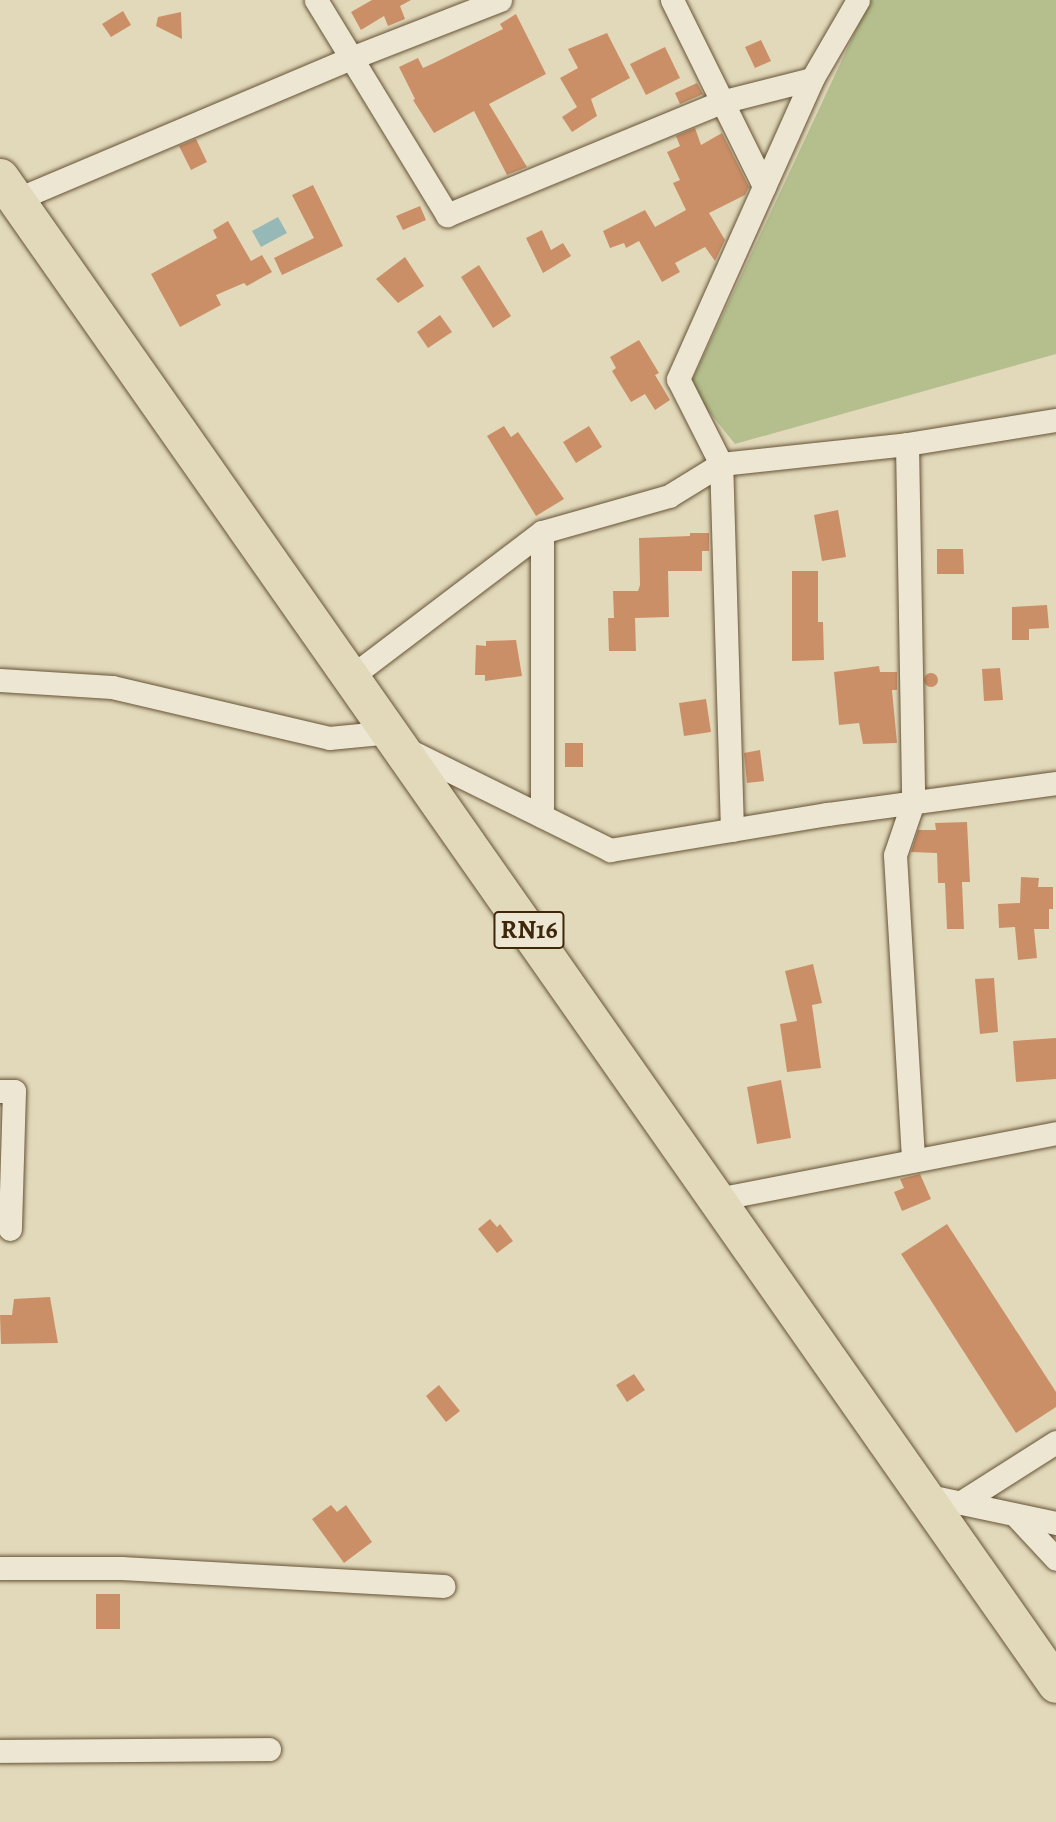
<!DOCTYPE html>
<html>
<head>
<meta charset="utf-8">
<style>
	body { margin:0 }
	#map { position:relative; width:1056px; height:1822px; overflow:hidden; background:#e2d9bb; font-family:Alegreya,serif }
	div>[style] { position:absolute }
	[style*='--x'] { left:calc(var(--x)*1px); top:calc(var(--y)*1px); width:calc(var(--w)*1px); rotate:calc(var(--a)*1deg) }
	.green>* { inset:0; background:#b5bf8e }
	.water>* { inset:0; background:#96b9b7 }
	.building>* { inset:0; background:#cb8f68 }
	.round { border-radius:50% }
	.roads { filter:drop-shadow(0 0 2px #675436) drop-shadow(0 0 2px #675436) }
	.minor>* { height:23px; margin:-11.5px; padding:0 11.5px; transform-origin:11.5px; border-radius:11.5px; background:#ece6d3 }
	.primary>* { height:37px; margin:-18.5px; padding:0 18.5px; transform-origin:18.5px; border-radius:18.5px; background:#e2d9bb }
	span { translate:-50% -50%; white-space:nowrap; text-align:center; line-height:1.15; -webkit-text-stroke:6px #ece6d3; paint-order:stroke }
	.shield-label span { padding:2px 5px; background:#ece6d3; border:2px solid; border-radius:5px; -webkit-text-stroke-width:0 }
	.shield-label { font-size:26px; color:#3e270a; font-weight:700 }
</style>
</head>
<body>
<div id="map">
	<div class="green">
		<div style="clip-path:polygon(870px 0,1056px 0,1056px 354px,735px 444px,689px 387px)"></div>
	</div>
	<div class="water">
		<div style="clip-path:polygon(278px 217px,287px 233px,261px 247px,252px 231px)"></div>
	</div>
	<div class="building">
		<div style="clip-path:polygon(372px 0,411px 0,400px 6px,405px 19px,388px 26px,384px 16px,361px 30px,351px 12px)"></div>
		<div style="clip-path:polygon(123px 11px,131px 25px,111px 37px,102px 24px)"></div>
		<div style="clip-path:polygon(181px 12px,182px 39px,156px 26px,158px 17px)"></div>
		<div style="clip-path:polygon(516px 14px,546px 74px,489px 104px,527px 167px,507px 175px,474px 111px,434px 133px,413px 100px,415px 99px,399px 67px,418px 58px,423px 68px,434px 63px,503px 29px,500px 24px)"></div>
		<div style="clip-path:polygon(607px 33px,630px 78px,591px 99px,597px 116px,572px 132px,562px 117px,577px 107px,560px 78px,578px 68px,568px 49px)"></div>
		<div style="clip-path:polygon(761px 40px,771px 61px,755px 68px,745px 47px)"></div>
		<div style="clip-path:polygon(665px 47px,680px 78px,646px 95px,630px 64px)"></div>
		<div style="clip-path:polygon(697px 83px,703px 94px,680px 104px,675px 93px)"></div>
		<div style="clip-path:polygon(695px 128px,701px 145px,722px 133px,749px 187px,745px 195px,709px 213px,725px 240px,715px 261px,705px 247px,675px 263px,680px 272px,662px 282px,639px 241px,626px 248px,624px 243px,610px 248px,603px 231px,645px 210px,655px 227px,686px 210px,673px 183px,680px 180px,667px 152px,680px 146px,676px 136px)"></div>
		<div style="clip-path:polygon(196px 139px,207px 162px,191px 170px,179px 146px)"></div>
		<div style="clip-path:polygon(313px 185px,343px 246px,282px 275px,274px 258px,314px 238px,292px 195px)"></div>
		<div style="clip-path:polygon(420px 206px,426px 220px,403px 230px,396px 216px)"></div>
		<div style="clip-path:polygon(228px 221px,251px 261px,262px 255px,272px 272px,247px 286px,244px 283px,216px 295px,221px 305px,180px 327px,151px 274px,217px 238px,213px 230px)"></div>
		<div style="clip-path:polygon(542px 230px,551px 250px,563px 243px,571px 256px,543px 273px,526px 238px)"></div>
		<div style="clip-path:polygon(405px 257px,424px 286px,398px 303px,376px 279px)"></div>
		<div style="clip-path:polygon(479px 265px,511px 316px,493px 328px,461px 277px)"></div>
		<div style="clip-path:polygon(440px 315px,452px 332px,428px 348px,417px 332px)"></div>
		<div style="clip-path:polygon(639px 340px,659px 373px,655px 375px,670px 400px,655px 410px,645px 394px,631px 402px,612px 371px,616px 368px,610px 357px)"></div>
		<div style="clip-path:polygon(504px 426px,511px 437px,518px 432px,564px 499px,536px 516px,487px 436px)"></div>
		<div style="clip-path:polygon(589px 426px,602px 447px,576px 463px,563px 442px)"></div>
		<div style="clip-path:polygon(838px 510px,846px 557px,822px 561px,814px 515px)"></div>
		<div style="clip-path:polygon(690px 533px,709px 533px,709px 551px,702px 551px,702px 571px,668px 571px,669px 617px,635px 618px,636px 651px,609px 651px,608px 618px,614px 618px,613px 591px,638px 591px,640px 585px,639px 538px,690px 536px)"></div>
		<div style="clip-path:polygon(937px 549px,963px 549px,964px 574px,937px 574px)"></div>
		<div style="clip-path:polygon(792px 571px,818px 571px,818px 622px,823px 622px,824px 660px,792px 661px)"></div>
		<div style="clip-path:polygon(1047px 605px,1049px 628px,1029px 629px,1029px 640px,1012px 640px,1012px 607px)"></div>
		<div style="clip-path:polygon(516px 640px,522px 676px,485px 681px,485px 675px,475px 675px,476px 645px,486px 646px,486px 641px)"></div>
		<div style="clip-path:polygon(879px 666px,880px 672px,897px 672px,897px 690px,892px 690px,897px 743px,863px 744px,859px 723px,839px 725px,834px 672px)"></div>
		<div style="clip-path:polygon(1000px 668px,1003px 700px,984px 701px,982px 669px)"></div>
		<div class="round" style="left:924px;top:673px;width:14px;height:14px"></div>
		<div style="clip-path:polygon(706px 699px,711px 732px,684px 736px,679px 703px)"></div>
		<div style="clip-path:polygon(565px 743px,583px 743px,583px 767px,565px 767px)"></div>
		<div style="clip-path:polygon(760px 750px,764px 781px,747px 783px,744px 753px)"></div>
		<div style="clip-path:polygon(967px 822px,970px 882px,962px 882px,964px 929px,947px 929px,945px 883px,938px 883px,937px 853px,911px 852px,918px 830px,936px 830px,935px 823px)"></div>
		<div style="clip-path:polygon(1021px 877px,1039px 878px,1038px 887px,1053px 887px,1053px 909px,1049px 909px,1049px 929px,1034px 929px,1037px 958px,1018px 960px,1015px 927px,999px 928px,998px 904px,1020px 903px)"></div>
		<div style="clip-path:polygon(813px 964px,822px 1003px,812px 1005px,821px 1068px,787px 1072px,780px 1024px,797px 1021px,785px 971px)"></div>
		<div style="clip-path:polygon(994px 978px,998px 1032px,980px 1034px,975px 979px)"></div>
		<div style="clip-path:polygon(1056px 1038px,1056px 1079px,1016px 1082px,1013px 1041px)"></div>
		<div style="clip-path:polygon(781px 1080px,791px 1138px,757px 1144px,747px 1087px)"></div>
		<div style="clip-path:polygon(920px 1174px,931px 1199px,902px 1211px,894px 1192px,904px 1188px,900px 1179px)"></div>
		<div style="clip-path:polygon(490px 1219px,497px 1227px,500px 1224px,513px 1241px,497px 1253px,478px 1229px)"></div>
		<div style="clip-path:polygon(947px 1224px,1056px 1392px,1056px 1407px,1016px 1433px,901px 1254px)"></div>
		<div style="clip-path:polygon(50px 1297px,58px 1343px,1px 1344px,0 1315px,12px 1315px,14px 1299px)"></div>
		<div style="clip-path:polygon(634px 1374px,645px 1390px,627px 1402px,616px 1385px)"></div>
		<div style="clip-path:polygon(439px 1385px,460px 1411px,446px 1422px,426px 1396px)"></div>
		<div style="clip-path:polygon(331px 1505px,337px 1512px,346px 1505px,372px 1542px,344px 1563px,312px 1519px)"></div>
		<div style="clip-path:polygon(96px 1594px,120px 1594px,120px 1629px,96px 1629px)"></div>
	</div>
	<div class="roads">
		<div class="minor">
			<div style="--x:316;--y:0;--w:252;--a:58.6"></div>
			<div style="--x:447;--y:215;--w:296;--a:-22.4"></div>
			<div style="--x:721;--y:102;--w:94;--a:-14.2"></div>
			<div style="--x:672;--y:0;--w:208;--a:63.7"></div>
			<div style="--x:15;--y:200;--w:365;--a:-22.9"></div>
			<div style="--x:351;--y:58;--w:160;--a:-21.3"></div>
			<div style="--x:907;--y:444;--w:358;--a:89"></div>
			<div style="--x:913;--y:802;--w:56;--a:108.8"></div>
			<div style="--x:895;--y:855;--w:306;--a:86.6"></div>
			<div style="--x:352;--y:676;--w:238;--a:-37.2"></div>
			<div style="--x:542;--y:532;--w:132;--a:-15.8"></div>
			<div style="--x:669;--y:496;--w:61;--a:-31.6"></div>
			<div style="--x:721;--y:464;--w:95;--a:-116.8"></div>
			<div style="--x:678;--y:379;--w:329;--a:-65.9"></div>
			<div style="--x:812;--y:79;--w:91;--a:-59.8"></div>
			<div style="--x:0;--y:680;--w:112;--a:3.6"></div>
			<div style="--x:112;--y:687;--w:223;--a:13.2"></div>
			<div style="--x:329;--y:738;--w:62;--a:-5.5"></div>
			<div style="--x:406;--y:749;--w:228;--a:26.3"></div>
			<div style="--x:610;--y:850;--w:220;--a:-9.4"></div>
			<div style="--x:827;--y:814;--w:231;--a:-7.7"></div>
			<div style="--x:542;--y:816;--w:284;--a:-90"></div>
			<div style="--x:732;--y:830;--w:366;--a:-91.7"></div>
			<div style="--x:721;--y:464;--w:187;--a:-6.1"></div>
			<div style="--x:907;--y:444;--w:151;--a:-9.2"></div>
			<div style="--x:0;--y:1091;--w:14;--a:0"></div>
			<div style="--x:14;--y:1091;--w:138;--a:91.7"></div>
			<div style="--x:717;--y:1199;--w:345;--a:-11"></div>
			<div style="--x:924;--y:1495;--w:135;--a:12"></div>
			<div style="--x:963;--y:1501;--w:110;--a:-32.4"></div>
			<div style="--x:1017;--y:1517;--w:57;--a:47.1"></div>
			<div style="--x:0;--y:1568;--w:121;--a:0"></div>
			<div style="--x:121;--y:1568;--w:323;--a:3.2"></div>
			<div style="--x:0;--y:1751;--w:269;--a:-0.4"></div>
		</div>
		<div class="primary">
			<div style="--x:0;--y:177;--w:1840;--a:54.98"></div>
		</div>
	</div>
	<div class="shield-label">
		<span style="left:529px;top:930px">RN16</span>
	</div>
</div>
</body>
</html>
